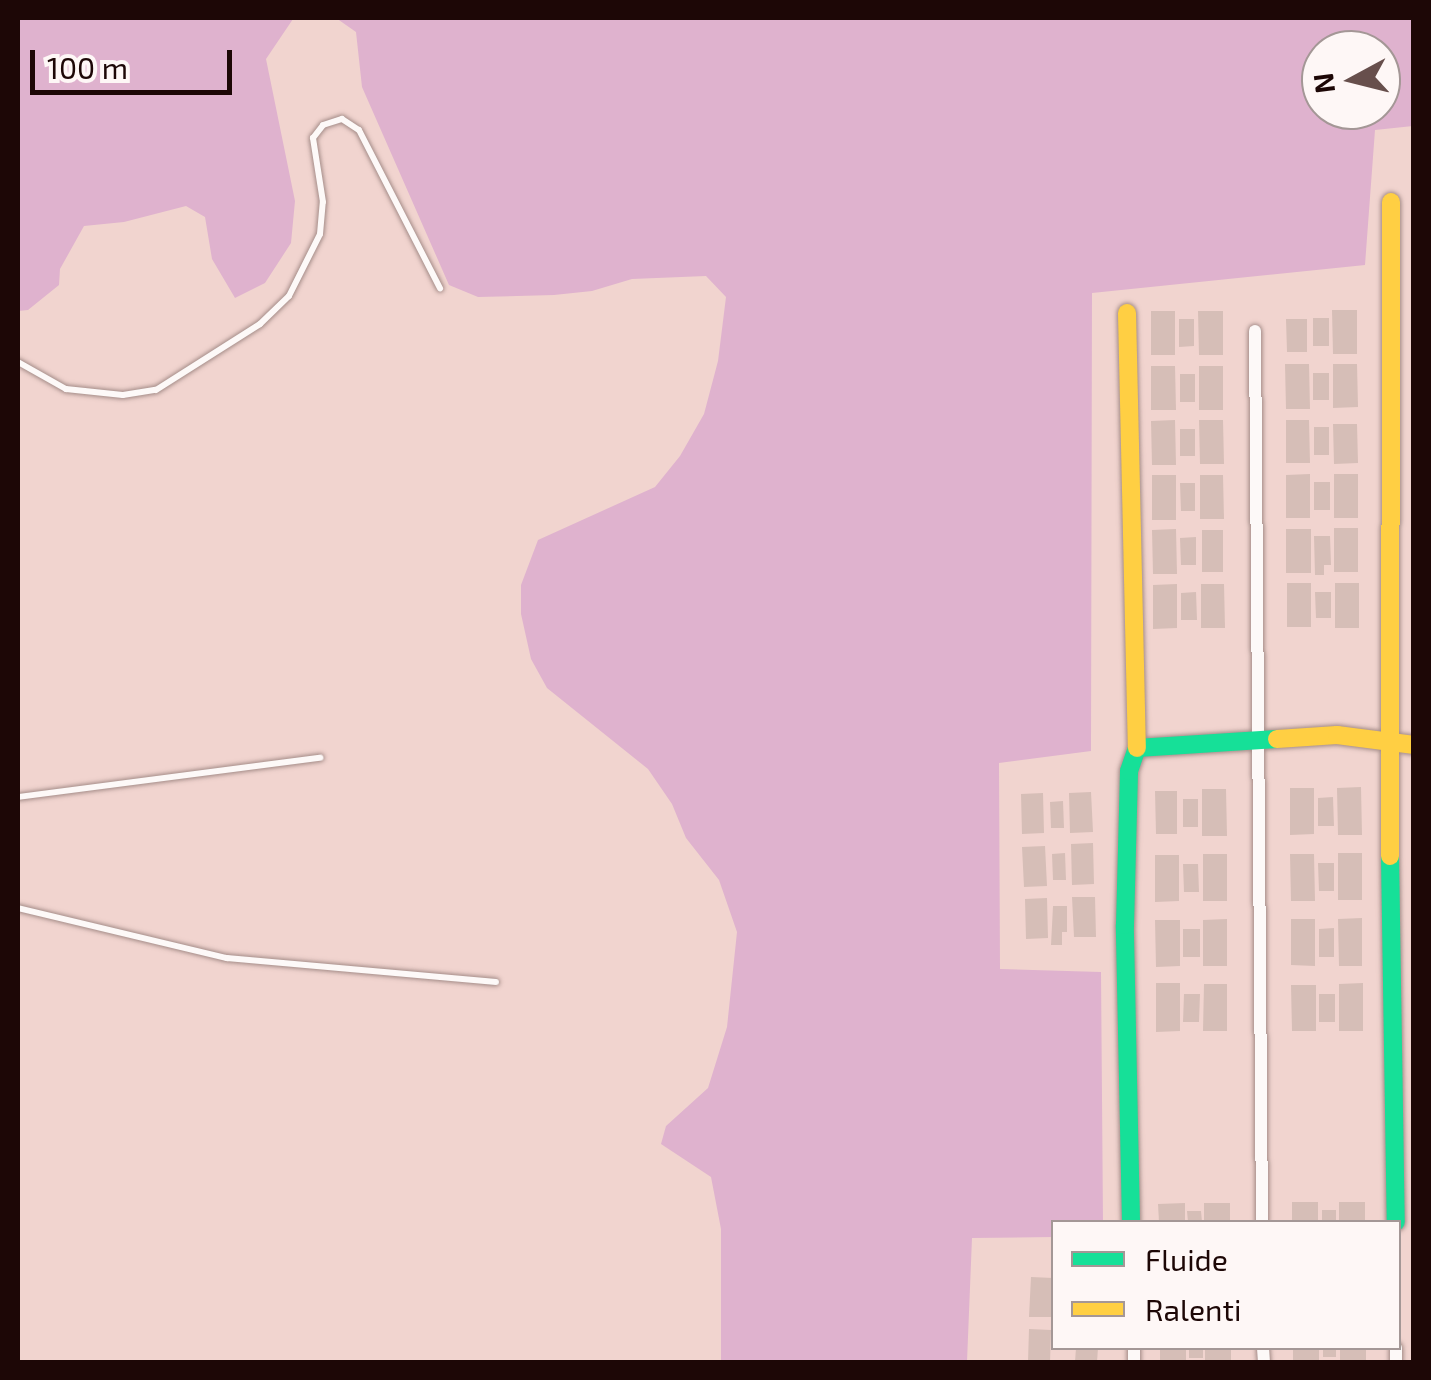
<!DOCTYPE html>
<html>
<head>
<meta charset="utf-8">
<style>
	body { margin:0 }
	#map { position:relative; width:1431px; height:1380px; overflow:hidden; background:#f1d4cf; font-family:"Exo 2",sans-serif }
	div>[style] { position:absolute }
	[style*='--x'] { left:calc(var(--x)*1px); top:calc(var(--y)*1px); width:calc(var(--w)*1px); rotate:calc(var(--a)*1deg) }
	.green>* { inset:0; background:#dfb2ce }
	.building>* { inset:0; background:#d6beb7 }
	.roads { filter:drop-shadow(0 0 2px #a58d89) drop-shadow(0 0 2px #a58d89) }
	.lane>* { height:6px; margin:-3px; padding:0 3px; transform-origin:3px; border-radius:3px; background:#fdf9f8 }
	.street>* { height:12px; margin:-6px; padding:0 6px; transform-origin:6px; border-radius:6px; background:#fdf9f8 }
	.fast>* { height:18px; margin:-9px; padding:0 9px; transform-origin:9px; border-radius:9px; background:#16e098 }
	.slow>* { height:18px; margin:-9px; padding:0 9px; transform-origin:9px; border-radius:9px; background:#ffcf43 }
	span { translate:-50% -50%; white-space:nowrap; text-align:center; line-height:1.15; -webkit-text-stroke:8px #fef7f6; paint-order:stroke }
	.frame { position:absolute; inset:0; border:20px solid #1d0706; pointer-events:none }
	.legend { position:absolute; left:1051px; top:1220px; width:350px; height:130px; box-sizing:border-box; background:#fef7f6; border:2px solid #a49796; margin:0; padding:12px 18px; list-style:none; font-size:30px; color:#1d0706 }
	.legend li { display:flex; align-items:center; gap:20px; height:50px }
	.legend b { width:50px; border:2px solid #a49796 }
	.north { position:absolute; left:1301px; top:30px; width:100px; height:100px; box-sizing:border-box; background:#fef7f6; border:2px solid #a49796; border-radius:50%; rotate:263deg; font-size:28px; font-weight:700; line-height:40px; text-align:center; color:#1d0706 }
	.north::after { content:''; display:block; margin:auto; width:35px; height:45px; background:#674f4c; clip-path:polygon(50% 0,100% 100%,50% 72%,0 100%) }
	.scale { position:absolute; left:30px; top:50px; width:202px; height:45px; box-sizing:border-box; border:5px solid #1d0706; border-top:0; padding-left:12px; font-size:30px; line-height:35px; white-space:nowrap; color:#1d0706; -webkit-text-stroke:8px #fef7f6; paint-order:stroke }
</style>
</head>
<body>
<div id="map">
	<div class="green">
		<div style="clip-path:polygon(18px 18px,301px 18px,293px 19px,266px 59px,295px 201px,291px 243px,265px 283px,235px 298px,212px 259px,205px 217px,186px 206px,124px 222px,84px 226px,60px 269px,59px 285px,28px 310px,18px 311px)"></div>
		<div style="clip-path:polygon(evenodd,336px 18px,1413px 18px,1413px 126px,1375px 130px,1365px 265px,1092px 293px,1091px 751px,999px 763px,1000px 969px,1101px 972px,1103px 1222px,1054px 1222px,1053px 1237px,972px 1238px,967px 1362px,721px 1362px,721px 1229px,711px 1177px,661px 1144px,666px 1126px,708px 1088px,727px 1027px,737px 932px,719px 880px,686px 838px,672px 804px,648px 769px,547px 688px,531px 659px,521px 614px,521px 585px,538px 540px,655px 487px,680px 456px,704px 414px,718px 361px,726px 297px,706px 276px,632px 279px,592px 291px,554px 295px,478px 297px,449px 285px,362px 87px,356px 32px,336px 18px,1321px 50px,1381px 50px,1381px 110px,1321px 110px,1321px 50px)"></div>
	</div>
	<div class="building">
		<div style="clip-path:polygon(1332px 310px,1357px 310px,1357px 354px,1333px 354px)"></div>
		<div style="clip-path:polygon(1151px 311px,1175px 311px,1175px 355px,1151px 355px)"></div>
		<div style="clip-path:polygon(1198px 311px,1223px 311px,1223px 355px,1199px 355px)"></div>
		<div style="clip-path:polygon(1313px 318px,1329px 318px,1329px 346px,1313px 346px)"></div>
		<div style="clip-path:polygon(1179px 319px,1194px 319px,1194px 346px,1179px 347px)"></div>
		<div style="clip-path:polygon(1286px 319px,1307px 319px,1307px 352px,1287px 352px)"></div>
		<div style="clip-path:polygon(1285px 364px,1309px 364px,1310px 409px,1286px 409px)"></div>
		<div style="clip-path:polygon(1333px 364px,1357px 364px,1358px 407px,1333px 408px)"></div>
		<div style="clip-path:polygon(1151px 366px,1175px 366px,1176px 410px,1151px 410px)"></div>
		<div style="clip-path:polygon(1199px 366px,1223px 366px,1223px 410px,1199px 410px)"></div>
		<div style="clip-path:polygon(1313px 373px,1329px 373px,1329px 400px,1313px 400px)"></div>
		<div style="clip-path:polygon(1180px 374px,1195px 374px,1195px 402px,1180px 402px)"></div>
		<div style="clip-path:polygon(1175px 420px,1176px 465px,1152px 465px,1151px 421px)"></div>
		<div style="clip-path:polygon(1199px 420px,1223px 420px,1224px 464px,1200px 464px)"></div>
		<div style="clip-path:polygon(1286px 420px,1309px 420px,1310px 463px,1286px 463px)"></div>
		<div style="clip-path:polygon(1333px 424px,1357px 424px,1358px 463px,1334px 464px)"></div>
		<div style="clip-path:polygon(1314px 427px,1329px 427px,1329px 455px,1314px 455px)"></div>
		<div style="clip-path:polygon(1180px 429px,1195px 429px,1195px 456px,1180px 456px)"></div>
		<div style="clip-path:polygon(1310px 474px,1310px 518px,1286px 518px,1286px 475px)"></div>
		<div style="clip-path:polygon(1334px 474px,1358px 474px,1358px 518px,1334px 518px)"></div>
		<div style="clip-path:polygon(1152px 475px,1176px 475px,1176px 520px,1152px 520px)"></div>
		<div style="clip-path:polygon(1200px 475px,1223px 475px,1224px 519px,1200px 519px)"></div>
		<div style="clip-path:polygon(1314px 482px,1330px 482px,1330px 510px,1314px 510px)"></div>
		<div style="clip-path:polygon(1180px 483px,1195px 483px,1195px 511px,1181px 511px)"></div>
		<div style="clip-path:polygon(1334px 528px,1358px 528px,1358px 572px,1334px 572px)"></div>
		<div style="clip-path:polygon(1176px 529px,1177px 574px,1153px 574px,1152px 530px)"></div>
		<div style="clip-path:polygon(1286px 529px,1311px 529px,1311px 573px,1286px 573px)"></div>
		<div style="clip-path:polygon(1202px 530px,1223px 530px,1223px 572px,1202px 572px)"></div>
		<div style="clip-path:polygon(1314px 536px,1330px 536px,1331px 565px,1324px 565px,1324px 575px,1315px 575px)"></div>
		<div style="clip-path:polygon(1196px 537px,1196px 565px,1181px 565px,1180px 538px)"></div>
		<div style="clip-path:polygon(1287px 583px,1311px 583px,1311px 627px,1287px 627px)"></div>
		<div style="clip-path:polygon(1335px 583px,1359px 583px,1359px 628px,1335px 628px)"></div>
		<div style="clip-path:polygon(1177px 584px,1177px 628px,1153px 629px,1153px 585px)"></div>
		<div style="clip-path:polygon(1201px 584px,1224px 584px,1225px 628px,1201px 628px)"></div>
		<div style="clip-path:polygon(1196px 592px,1197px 620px,1181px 620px,1181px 593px)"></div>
		<div style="clip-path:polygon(1315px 592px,1331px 592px,1331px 618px,1316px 618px)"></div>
		<div style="clip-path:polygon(1361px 787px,1362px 835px,1338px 835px,1337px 788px)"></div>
		<div style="clip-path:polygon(1290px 788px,1314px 788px,1314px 834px,1290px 835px)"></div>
		<div style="clip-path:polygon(1202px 789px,1226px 789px,1227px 836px,1202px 836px)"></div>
		<div style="clip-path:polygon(1155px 791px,1177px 791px,1177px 834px,1156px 834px)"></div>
		<div style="clip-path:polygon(1091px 792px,1093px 832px,1070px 833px,1069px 793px)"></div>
		<div style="clip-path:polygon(1043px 793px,1044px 833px,1022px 834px,1021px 794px)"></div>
		<div style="clip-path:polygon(1333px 797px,1334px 826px,1318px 826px,1318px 798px)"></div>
		<div style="clip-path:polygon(1183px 799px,1198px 799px,1198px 827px,1183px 827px)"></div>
		<div style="clip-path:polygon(1063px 801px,1064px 828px,1051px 828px,1050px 802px)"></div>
		<div style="clip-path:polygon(1093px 843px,1094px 884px,1072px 885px,1071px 844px)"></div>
		<div style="clip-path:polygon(1045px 846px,1047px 886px,1024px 887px,1022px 847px)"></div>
		<div style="clip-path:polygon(1065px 853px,1066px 880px,1053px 880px,1052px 854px)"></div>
		<div style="clip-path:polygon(1338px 853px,1362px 853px,1362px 900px,1338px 900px)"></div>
		<div style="clip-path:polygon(1203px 854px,1227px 854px,1227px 901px,1203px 901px)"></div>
		<div style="clip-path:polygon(1290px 854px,1314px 854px,1315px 901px,1291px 901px)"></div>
		<div style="clip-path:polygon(1155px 855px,1179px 855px,1179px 901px,1155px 902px)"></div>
		<div style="clip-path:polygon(1318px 863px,1334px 863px,1334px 891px,1319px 891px)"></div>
		<div style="clip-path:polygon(1183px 864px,1198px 864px,1199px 892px,1184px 892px)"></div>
		<div style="clip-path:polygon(1072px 897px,1095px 897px,1096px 937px,1074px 937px)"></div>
		<div style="clip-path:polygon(1047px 898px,1048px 938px,1026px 939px,1025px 899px)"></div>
		<div style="clip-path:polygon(1053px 906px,1067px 906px,1067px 932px,1062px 932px,1062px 945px,1051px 945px)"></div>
		<div style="clip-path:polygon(1362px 918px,1362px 966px,1339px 966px,1338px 919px)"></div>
		<div style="clip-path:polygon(1227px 919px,1227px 966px,1203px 966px,1203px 920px)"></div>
		<div style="clip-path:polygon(1291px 919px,1315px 919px,1315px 966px,1291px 965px)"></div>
		<div style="clip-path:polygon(1155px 920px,1180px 920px,1180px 966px,1156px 967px)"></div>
		<div style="clip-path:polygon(1334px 928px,1334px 957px,1319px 957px,1319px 929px)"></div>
		<div style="clip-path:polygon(1183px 929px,1200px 929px,1200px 957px,1183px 957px)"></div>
		<div style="clip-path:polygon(1156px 983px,1180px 983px,1180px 1031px,1156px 1032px)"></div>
		<div style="clip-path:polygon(1363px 983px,1363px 1031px,1339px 1031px,1339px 984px)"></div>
		<div style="clip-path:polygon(1204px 984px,1227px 984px,1227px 1031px,1203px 1031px)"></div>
		<div style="clip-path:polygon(1291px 985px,1316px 985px,1316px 1031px,1292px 1031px)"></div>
		<div style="clip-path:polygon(1184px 994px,1200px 994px,1199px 1022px,1183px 1022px)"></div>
		<div style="clip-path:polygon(1319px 994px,1335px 994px,1335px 1022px,1319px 1022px)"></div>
		<div style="clip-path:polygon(1292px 1202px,1318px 1202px,1318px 1222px,1292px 1222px)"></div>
		<div style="clip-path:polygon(1339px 1202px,1365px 1202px,1365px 1222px,1339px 1222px)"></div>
		<div style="clip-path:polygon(1185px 1203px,1185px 1222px,1159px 1222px,1158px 1204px)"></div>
		<div style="clip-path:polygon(1204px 1203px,1230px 1203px,1230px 1222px,1204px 1222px)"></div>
		<div style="clip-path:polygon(1322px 1210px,1336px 1210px,1336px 1222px,1322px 1222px)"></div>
		<div style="clip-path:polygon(1187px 1211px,1201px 1211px,1202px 1222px,1188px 1222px)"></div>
		<div style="clip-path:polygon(1031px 1277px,1053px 1278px,1052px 1317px,1029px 1317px)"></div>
		<div style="clip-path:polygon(1029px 1329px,1051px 1330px,1050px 1362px,1028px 1362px)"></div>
		<div style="clip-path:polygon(1076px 1348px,1098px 1348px,1097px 1362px,1075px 1362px)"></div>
		<div style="clip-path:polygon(1160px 1348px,1186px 1348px,1186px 1362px,1160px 1362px)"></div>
		<div style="clip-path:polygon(1189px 1348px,1203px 1348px,1203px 1358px,1189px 1358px)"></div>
		<div style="clip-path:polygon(1205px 1348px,1231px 1348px,1231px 1362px,1205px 1362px)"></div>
		<div style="clip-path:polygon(1293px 1348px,1319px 1348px,1319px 1362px,1293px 1362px)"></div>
		<div style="clip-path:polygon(1323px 1348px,1336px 1348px,1336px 1357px,1323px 1357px)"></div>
		<div style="clip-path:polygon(1340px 1348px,1366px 1348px,1366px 1362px,1340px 1362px)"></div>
	</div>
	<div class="roads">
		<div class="lane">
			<div style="--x:18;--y:362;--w:55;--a:29.4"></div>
			<div style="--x:66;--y:389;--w:57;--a:6"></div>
			<div style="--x:123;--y:395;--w:33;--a:-9"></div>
			<div style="--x:156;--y:390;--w:123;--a:-32.4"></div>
			<div style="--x:260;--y:324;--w:40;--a:-44"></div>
			<div style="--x:289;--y:296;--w:69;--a:-63.4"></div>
			<div style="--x:320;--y:234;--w:32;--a:-85"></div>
			<div style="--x:323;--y:202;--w:65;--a:-98.9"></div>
			<div style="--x:313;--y:138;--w:16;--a:-52"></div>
			<div style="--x:323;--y:125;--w:20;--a:-18"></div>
			<div style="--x:342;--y:119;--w:20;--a:33"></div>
			<div style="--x:359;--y:130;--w:178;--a:62.9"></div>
			<div style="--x:18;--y:797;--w:305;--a:-7.4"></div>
			<div style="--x:18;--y:908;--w:215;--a:13.5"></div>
			<div style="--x:227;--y:958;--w:270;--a:5.1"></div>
		</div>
		<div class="street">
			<div style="--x:1255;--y:331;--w:891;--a:89.55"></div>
			<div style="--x:1134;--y:1348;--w:14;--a:90"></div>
			<div style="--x:1263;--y:1348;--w:14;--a:86"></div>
			<div style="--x:1396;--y:1348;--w:14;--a:90"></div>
		</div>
		<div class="fast">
			<div style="--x:1390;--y:856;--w:366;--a:89.1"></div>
			<div style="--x:1131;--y:1222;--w:297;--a:-91.2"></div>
			<div style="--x:1125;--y:925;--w:154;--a:-88.5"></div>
			<div style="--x:1129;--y:771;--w:24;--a:-71"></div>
			<div style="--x:1137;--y:748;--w:140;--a:-3.7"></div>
		</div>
		<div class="slow">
			<div style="--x:1127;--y:313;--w:435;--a:88.7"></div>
			<div style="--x:1277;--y:739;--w:60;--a:-3.8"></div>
			<div style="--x:1337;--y:735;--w:78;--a:7.4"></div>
			<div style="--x:1390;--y:856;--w:654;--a:-89.91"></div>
		</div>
	</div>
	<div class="frame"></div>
	<ul class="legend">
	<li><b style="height:12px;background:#16e098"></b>Fluide</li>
	<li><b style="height:12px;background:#ffcf43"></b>Ralenti</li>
	</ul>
	<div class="north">N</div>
	<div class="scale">100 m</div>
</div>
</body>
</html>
